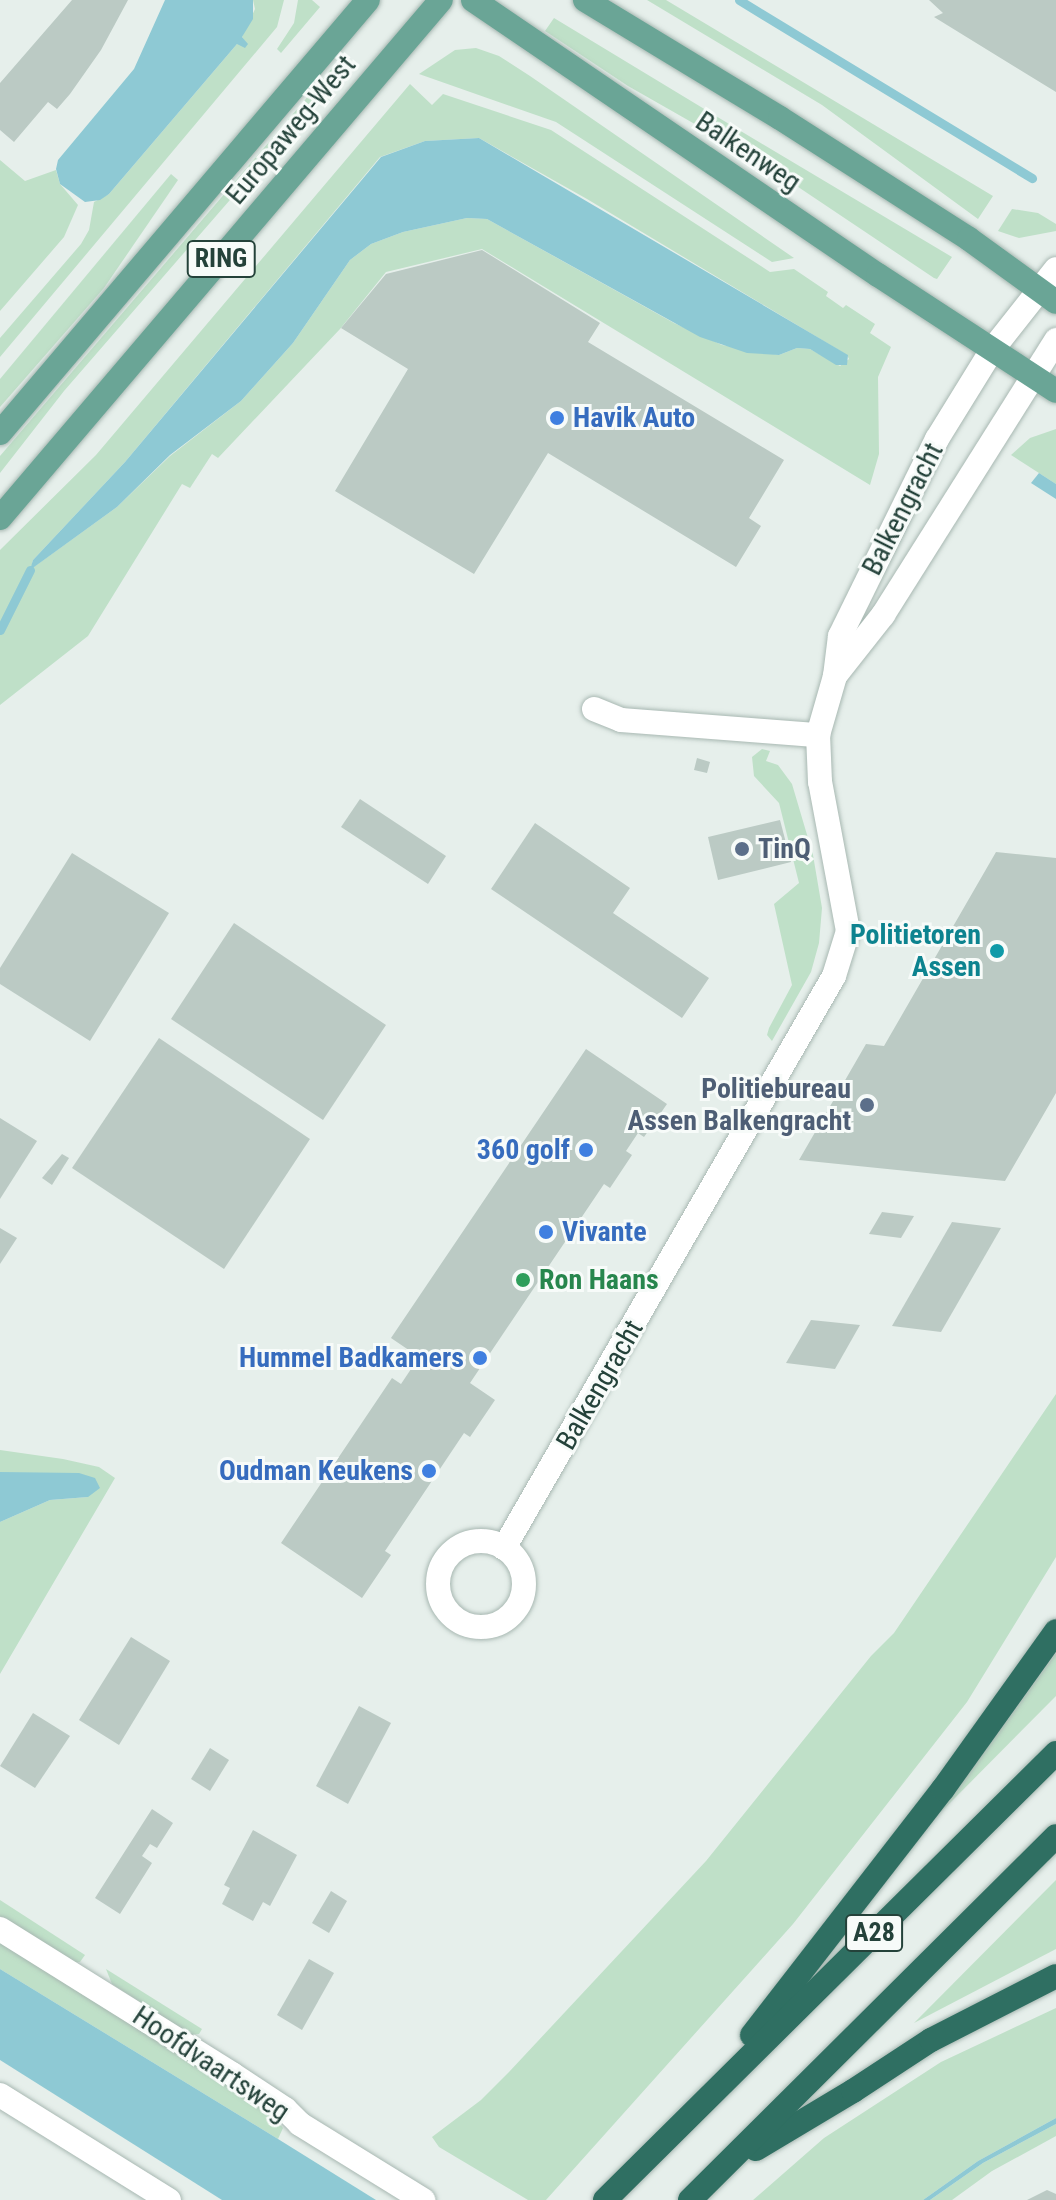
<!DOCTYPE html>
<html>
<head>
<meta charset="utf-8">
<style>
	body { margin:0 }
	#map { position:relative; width:1056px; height:2200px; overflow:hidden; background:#e6efeb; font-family:"Roboto Condensed",sans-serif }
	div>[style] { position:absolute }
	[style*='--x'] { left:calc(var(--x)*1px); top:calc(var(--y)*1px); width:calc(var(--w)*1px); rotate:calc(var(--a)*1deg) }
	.green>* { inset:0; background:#bfe0c8 }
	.water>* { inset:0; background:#8ec9d4 }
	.stream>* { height:9px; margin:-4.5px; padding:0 4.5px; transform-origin:4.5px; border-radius:4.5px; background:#8ec9d4 }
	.building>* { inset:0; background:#bbcac4 }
	.roads { filter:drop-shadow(0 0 2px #a8b8b2) drop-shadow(0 0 2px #a8b8b2) }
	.minor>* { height:24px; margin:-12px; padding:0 12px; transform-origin:12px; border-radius:12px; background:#fff }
	.minor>.ring { margin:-12px; padding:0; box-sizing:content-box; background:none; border:24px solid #fff; border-radius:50% }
	.primary>* { height:24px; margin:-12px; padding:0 12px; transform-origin:12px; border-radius:12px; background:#6aa596 }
	.motorway>* { height:24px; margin:-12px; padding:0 12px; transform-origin:12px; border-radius:12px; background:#2f6f62 }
	.dots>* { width:22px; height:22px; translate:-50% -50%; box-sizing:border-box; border:4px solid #f7fbf9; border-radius:50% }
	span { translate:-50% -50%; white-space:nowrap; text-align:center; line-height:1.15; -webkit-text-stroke:6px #f7fbf9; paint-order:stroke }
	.shield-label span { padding:2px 6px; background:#f7fbf9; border:2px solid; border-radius:6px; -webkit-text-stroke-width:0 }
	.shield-label { font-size:26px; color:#24423a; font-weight:700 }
	.street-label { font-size:28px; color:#24423a }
	.shop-label { font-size:28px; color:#366cbe; font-weight:700 }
	.left { translate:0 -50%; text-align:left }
	.right { translate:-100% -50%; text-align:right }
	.service-label { font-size:28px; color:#4e5e75; font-weight:700 }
	.culture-label { font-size:28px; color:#0d838f; font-weight:700 }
	.leisure-label { font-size:28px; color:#27864d; font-weight:700 }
</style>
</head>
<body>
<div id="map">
	<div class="green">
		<div style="clip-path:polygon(253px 0,284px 0,277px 27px,0 357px,0 338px,81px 244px,89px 230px,94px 202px,109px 194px,237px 44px,247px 44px,242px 37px,255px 9px)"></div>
		<div style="clip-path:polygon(298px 0,312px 0,320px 7px,281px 53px,277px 49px,294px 23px)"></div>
		<div style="clip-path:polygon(647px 0,666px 0,993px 196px,978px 219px,822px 105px)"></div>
		<div style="clip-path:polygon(554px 18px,739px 130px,952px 257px,937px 279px,934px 278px,758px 160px,628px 86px,545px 31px)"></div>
		<div style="clip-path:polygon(476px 48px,499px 56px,530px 76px,794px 258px,772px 262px,556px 122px,419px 74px,455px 50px)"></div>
		<div style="clip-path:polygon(334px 66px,341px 72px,64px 391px,0 473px,0 456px)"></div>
		<div style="clip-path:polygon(evenodd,410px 84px,432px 105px,443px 94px,551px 130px,770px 272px,794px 269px,828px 292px,826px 296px,843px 308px,846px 305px,875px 324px,870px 333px,891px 347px,878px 377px,879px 454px,870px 485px,482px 249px,386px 272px,340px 329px,218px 458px,212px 454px,190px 488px,182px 484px,88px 636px,0 705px,0 550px,96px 455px,410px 84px,479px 138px,587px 199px,847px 355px,849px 359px,840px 366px,810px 349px,797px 348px,779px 355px,722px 345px,674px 323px,487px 219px,467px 218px,403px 232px,371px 244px,350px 260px,293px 343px,241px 401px,170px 456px,117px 507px,31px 569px,33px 560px,125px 462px,380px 157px,425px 141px,479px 138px)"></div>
		<div style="clip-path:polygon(0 160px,25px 181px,56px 170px,60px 184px,78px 205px,64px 237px,0 311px)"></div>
		<div style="clip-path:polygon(171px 174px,178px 180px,104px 288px,0 407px,0 379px)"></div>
		<div style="clip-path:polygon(1012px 209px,1038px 213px,1056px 224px,1056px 231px,1019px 238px,998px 231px)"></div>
		<div style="clip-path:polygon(1056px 429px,1056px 484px,1011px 455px,1030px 438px)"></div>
		<div style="clip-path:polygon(762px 749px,770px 751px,766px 761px,778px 765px,792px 784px,813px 855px,822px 908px,819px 943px,811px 972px,772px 1041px,767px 1035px,769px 1028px,792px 985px,774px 904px,799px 883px,779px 803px,754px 776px,752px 757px)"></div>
		<div style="clip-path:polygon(1056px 1394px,1056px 1557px,967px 1702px,793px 1924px,546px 2200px,528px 2200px,439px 2147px,432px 2137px,481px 2100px,509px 2072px,706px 1861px,871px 1656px,894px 1633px)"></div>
		<div style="clip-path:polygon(0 1450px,63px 1459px,99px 1467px,115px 1478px,0 1674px,0 1522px,50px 1500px,88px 1497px,0 1472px)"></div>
		<div style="clip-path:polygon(1056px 1653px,1056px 1696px,940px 1813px)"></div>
		<div style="clip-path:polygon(1056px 1880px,1056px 1949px,914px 2023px)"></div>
		<div style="clip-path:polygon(0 1900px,85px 1955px,80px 1962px,71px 1962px,0 1916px)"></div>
		<div style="clip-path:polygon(0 1939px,268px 2109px,283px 2128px,278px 2139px,0 1969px)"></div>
		<div style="clip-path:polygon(106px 1969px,202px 2029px,199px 2034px,191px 2035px,112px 1984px)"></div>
		<div style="clip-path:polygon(1056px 2008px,1056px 2118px,978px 2161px,923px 2200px,753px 2200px,824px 2138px,941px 2062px)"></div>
		<div style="clip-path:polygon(1056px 2124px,1056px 2136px,992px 2171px,952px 2200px,930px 2200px,983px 2163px)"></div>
	</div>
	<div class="water">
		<div style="clip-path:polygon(165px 0,253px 0,253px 19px,242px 37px,248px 44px,245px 48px,237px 44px,109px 194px,100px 200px,85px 202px,60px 184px,56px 169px,58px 160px,134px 69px)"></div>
		<div style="clip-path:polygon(479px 138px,848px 355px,847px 365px,836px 365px,810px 349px,797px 348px,779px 355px,747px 353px,700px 337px,487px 219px,467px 218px,403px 232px,371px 244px,350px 260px,293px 343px,241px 401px,170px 455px,117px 507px,30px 570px,33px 560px,125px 462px,381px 157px,425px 141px)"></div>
		<div style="clip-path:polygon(1039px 473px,1056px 484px,1056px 499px,1031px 483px)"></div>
		<div style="clip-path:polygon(0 1472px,79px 1473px,95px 1478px,100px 1488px,88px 1497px,50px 1500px,0 1522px)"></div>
		<div style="clip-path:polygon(0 1969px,278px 2139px,376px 2200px,222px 2200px,0 2060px)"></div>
		<div style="clip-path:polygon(1056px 2118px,1056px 2124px,983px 2163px,930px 2200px,923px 2200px,978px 2161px)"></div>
	</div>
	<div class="stream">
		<div style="--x:739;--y:0;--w:343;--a:31.3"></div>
		<div style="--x:0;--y:630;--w:67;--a:-63.4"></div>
	</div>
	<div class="building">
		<div style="clip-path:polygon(72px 0,128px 0,101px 50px,70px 94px,57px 109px,48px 102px,14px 142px,0 130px,0 83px)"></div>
		<div style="clip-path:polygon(929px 0,1056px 0,1056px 92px,934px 17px,943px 13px)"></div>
		<div style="clip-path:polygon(482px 250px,600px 323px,588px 342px,784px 460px,749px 518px,761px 526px,736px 567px,548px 453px,474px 574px,335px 491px,408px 369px,341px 328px,386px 274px)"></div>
		<div style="clip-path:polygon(697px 758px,710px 762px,707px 773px,694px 770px)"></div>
		<div style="clip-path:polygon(360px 799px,446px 856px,428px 884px,341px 827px)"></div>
		<div style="clip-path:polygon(780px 820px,791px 862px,718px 880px,708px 837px)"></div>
		<div style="clip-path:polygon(535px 823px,630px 888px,613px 913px,709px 978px,682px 1018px,491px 889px)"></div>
		<div style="clip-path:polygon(996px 852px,1056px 858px,1056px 1093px,1005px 1181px,799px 1160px,866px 1044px,884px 1046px)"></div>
		<div style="clip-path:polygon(72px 853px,169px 913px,90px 1041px,0 984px,0 968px)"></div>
		<div style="clip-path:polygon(234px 923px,386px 1025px,323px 1120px,171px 1019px)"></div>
		<div style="clip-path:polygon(159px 1038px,310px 1139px,224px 1269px,72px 1168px)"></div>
		<div style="clip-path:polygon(586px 1049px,667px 1104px,644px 1137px,638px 1133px,626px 1151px,632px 1155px,610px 1188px,604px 1184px,470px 1383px,495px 1400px,470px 1437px,464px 1433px,385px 1551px,391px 1555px,362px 1598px,281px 1543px,392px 1378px,401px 1384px,419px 1357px,391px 1338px)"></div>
		<div style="clip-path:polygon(0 1118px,37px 1141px,0 1199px)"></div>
		<div style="clip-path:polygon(62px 1154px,69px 1158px,52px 1185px,42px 1178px)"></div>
		<div style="clip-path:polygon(882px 1212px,914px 1216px,901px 1238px,869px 1234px)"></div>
		<div style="clip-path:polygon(952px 1222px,1001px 1228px,941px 1332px,892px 1326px)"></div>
		<div style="clip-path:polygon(0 1228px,17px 1238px,0 1264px)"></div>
		<div style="clip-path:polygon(811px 1320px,860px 1325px,835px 1369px,786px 1363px)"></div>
		<div style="clip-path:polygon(131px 1637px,170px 1661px,119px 1745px,79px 1720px)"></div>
		<div style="clip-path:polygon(359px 1706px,391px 1723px,348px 1804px,316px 1786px)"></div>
		<div style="clip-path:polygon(33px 1713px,70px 1736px,35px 1788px,0 1766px)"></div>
		<div style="clip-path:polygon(210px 1748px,229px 1760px,210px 1791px,191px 1779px)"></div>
		<div style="clip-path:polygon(152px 1809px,173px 1823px,157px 1848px,150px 1844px,142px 1856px,152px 1863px,120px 1914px,95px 1898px)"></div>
		<div style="clip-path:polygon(253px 1830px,297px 1855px,270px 1906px,263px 1902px,253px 1921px,222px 1904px,230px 1888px,224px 1885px)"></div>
		<div style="clip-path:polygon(331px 1891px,347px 1901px,329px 1933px,312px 1923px)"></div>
		<div style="clip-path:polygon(309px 1959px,334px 1973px,302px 2030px,277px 2015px)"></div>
		<div style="clip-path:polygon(1047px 2190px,1056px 2194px,1056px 2200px,1027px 2200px)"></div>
	</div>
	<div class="roads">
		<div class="minor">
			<div style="--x:835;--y:676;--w:78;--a:-51.8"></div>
			<div style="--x:883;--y:615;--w:325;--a:-57.8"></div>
			<div style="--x:594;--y:709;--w:29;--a:22"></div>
			<div style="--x:621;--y:720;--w:198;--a:4.4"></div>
			<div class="ring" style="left:438px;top:1541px;width:62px;height:62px"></div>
			<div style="--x:504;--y:1548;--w:660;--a:-60.02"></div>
			<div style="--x:834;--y:976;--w:47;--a:-72.7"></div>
			<div style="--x:848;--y:931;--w:152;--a:-100.6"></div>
			<div style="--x:820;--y:782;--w:47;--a:-92.4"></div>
			<div style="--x:818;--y:735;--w:61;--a:-73.9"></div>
			<div style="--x:835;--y:676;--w:40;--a:-82.9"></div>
			<div style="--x:840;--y:636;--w:220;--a:-63.8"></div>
			<div style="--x:937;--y:439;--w:105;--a:-58.3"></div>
			<div style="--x:992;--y:350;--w:103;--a:-51.7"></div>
			<div style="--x:0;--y:1929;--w:274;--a:32"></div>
			<div style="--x:232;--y:2074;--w:64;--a:33.4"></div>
			<div style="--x:285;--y:2109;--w:21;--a:45"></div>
			<div style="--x:300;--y:2124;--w:145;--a:31.7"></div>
			<div style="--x:0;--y:2095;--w:199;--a:31.9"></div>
		</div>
		<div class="primary">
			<div style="--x:473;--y:0;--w:490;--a:34.2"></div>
			<div style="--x:878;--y:275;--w:212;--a:33.1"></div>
			<div style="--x:585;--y:0;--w:228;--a:31.2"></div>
			<div style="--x:780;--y:118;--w:224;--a:32.6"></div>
			<div style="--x:969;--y:239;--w:107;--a:35.9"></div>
			<div style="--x:0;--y:433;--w:568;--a:-49.64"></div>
			<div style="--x:0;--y:518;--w:680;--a:-49.59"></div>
		</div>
		<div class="motorway">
			<div style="--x:752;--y:2035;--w:311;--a:-52.2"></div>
			<div style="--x:943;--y:1789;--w:194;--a:-54.4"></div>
			<div style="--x:756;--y:2149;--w:113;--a:-30.9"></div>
			<div style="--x:853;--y:2091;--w:93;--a:-33.2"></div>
			<div style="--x:931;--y:2040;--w:140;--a:-27.1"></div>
			<div style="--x:605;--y:2200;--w:635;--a:-44.74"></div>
			<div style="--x:690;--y:2200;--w:516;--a:-44.84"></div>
		</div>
	</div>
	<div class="dots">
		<div style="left:557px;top:418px;background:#3f7fe0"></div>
		<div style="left:742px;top:849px;background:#5c6f8a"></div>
		<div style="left:997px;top:951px;background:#0f9aa8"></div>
		<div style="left:867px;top:1105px;background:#5c6f8a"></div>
		<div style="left:586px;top:1150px;background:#3f7fe0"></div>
		<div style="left:546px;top:1232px;background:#3f7fe0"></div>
		<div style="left:523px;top:1280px;background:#2e9e5b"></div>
		<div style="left:480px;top:1358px;background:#3f7fe0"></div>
		<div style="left:429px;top:1471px;background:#3f7fe0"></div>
	</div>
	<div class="shield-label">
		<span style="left:221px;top:259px">RING</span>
		<span style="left:874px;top:1933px">A28</span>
	</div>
	<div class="street-label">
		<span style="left:291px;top:130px;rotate:-50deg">Europaweg-West</span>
		<span style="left:748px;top:152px;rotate:34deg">Balkenweg</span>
		<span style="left:903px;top:509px;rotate:-63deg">Balkengracht</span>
		<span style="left:600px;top:1385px;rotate:-60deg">Balkengracht</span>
		<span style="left:211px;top:2064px;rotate:34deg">Hoofdvaartsweg</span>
	</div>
	<div class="shop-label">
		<span class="left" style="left:573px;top:418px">Havik Auto</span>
		<span class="right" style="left:570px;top:1150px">360 golf</span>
		<span class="left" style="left:562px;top:1232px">Vivante</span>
		<span class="right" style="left:464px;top:1358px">Hummel Badkamers</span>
		<span class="right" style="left:413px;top:1471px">Oudman Keukens</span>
	</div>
	<div class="service-label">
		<span class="left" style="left:758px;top:849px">TinQ</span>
		<span class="right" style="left:851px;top:1105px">Politiebureau<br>Assen Balkengracht</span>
	</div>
	<div class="culture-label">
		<span class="right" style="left:981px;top:951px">Politietoren<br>Assen</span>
	</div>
	<div class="leisure-label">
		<span class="left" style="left:539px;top:1280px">Ron Haans</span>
	</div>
</div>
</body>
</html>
